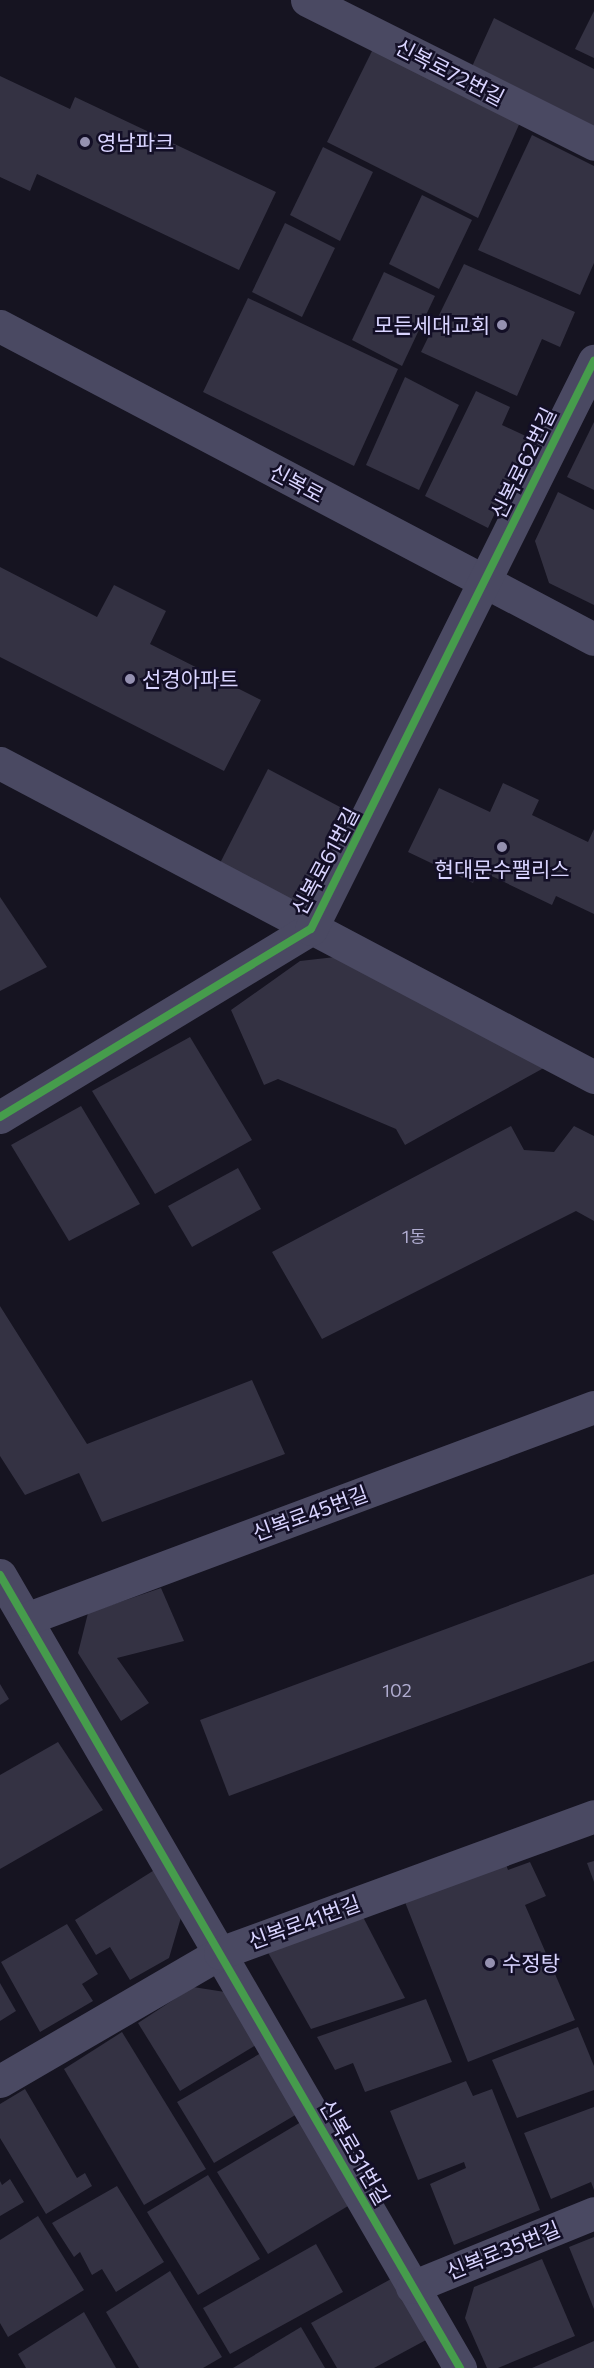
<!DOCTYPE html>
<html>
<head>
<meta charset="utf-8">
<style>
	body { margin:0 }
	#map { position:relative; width:594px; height:2368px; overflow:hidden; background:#161421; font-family:Commissioner,"Noto Sans KR",sans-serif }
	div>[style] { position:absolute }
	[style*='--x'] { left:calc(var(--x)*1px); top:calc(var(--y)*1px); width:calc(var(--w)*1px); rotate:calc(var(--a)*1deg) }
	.building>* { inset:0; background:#343243 }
	.street>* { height:33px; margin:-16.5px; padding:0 16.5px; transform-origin:16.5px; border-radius:16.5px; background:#4a4962 }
	.cycleway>* { height:8px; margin:-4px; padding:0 4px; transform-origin:4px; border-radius:4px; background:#469c4c }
	.dots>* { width:16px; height:16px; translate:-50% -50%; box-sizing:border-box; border:3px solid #130f26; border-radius:50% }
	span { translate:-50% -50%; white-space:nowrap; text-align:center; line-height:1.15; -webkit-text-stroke:5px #130f26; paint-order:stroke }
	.number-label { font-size:18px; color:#b0acd0 }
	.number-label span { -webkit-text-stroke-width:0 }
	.street-label { font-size:21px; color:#d9d4ff }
	.poi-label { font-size:21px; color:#d9d4ff }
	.left { translate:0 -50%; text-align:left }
	.right { translate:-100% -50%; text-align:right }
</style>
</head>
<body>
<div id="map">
	<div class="building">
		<div style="clip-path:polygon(594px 11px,594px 58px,575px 49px)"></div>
		<div style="clip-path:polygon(494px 18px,594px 69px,594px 136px,470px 71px)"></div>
		<div style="clip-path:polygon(373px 49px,521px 120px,478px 218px,327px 142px)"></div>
		<div style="clip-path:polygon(0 76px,70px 109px,75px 97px,276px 192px,239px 270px,37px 174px,30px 191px,0 177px)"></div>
		<div style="clip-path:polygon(532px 135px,594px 166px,594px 263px,580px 295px,478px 250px)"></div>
		<div style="clip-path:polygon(323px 147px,373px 172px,340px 241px,290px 215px)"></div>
		<div style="clip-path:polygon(422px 195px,472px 220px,439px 289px,389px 264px)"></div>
		<div style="clip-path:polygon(285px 223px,335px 248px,302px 317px,252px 292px)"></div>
		<div style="clip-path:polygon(464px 264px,575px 312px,560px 347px,542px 339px,517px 396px,421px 352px)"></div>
		<div style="clip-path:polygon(384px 272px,435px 296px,402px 366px,352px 340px)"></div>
		<div style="clip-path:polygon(248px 298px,398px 369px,354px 466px,203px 392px)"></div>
		<div style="clip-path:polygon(405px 377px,459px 405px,419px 490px,366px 465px)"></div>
		<div style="clip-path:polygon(476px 391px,510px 407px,502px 425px,530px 438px,488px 528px,425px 496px)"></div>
		<div style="clip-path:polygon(594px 422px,594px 490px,567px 477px)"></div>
		<div style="clip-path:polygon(558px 492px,594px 510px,594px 605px,549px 583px,535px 541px)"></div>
		<div style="clip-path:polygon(0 567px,97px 617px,114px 585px,166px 611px,150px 644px,261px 700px,224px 771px,0 657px)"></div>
		<div style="clip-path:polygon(268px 769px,359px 817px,318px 897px,281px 904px,217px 869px)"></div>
		<div style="clip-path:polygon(503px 783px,539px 800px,532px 815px,588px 842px,594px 829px,594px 914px,556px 896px,552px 905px,479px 870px,473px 883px,408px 852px,439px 788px,490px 812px)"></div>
		<div style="clip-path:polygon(0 897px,47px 967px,0 991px)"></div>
		<div style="clip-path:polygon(344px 956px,551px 1064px,405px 1145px,396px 1129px,278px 1079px,264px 1085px,231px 1010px,300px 961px)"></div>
		<div style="clip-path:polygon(190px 1037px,252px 1140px,155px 1194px,92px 1091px)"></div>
		<div style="clip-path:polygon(81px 1106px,140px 1204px,69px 1241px,11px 1145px)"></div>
		<div style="clip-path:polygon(511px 1126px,524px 1150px,554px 1152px,574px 1126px,594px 1136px,594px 1221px,576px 1211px,322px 1339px,272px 1252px)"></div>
		<div style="clip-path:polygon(238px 1168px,261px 1209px,192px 1247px,168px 1206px)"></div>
		<div style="clip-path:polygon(0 1306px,87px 1444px,252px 1380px,285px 1454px,102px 1522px,79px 1473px,25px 1495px,0 1456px)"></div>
		<div style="clip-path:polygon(594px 1574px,594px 1661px,229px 1796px,200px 1720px)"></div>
		<div style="clip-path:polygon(161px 1588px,184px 1641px,117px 1658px,149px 1703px,121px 1721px,78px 1653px,88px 1613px)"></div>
		<div style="clip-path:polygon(0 1684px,9px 1699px,0 1705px)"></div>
		<div style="clip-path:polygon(58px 1742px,103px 1810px,0 1869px,0 1775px)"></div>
		<div style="clip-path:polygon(594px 1861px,594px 1882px,587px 1863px)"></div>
		<div style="clip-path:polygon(505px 1862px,508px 1870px,530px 1862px,546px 1896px,525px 1905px,575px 2020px,468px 2062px,403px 1897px)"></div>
		<div style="clip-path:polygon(156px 1869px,182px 1914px,169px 1958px,130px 1980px,110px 1947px,96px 1955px,75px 1920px)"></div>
		<div style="clip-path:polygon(362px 1915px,405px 1998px,311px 2029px,266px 1949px)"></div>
		<div style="clip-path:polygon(67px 1924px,98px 1974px,82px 1984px,93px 2001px,40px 2032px,1px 1962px)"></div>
		<div style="clip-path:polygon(0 1983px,16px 2011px,0 2021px)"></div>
		<div style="clip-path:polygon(193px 1987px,225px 1992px,256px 2045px,180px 2091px,138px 2023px)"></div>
		<div style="clip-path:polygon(426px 1999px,452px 2062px,365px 2092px,353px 2063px,335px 2070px,317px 2037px)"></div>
		<div style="clip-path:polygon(578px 2027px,594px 2066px,594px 2090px,517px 2118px,492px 2060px)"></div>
		<div style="clip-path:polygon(122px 2032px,206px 2169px,144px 2205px,64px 2069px)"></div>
		<div style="clip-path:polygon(261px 2053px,297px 2114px,214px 2163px,177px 2102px)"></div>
		<div style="clip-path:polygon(466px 2081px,473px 2096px,492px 2089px,540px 2210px,454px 2245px,430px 2184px,466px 2168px,464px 2162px,418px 2180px,390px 2111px)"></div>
		<div style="clip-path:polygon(25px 2089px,77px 2178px,85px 2173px,92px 2186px,46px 2214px,0 2138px,0 2104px)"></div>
		<div style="clip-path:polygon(594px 2107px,594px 2190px,591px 2182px,551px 2199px,524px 2133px)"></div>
		<div style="clip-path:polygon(301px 2122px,348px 2206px,268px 2254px,217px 2172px)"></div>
		<div style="clip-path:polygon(208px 2175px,260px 2259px,198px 2295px,147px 2212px)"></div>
		<div style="clip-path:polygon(10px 2179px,24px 2202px,0 2216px,0 2181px,2px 2185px)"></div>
		<div style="clip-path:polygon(117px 2186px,164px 2262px,116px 2292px,102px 2269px,92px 2275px,80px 2252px,74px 2257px,52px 2223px)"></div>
		<div style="clip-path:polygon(38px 2216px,84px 2290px,8px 2337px,0 2323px,0 2240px)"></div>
		<div style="clip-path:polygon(594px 2237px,594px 2309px,569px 2247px)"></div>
		<div style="clip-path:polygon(316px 2244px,343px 2292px,230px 2354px,203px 2308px)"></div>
		<div style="clip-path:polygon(542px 2259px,575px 2336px,498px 2368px,487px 2368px,465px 2318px,474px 2287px)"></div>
		<div style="clip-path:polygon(170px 2271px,222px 2357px,203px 2368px,139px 2368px,106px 2312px)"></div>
		<div style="clip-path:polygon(391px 2279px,426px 2340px,374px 2368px,337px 2368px,311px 2323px)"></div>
		<div style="clip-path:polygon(84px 2312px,116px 2368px,26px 2368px,18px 2354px)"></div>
		<div style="clip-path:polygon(301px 2327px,325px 2368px,233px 2368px)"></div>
		<div style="clip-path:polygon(594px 2341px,594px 2368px,532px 2368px)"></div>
	</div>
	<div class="street">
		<div style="--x:307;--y:0;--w:321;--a:26.6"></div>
		<div style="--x:0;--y:326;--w:671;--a:27.79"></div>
		<div style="--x:0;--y:763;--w:672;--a:27.86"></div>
		<div style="--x:0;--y:1117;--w:363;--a:-31.2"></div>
		<div style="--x:311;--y:929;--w:635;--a:-63.52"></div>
		<div style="--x:0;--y:1575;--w:917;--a:59.88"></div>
		<div style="--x:26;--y:1619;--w:606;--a:-20.47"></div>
		<div style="--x:0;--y:2081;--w:255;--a:-30.2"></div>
		<div style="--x:220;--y:1953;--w:398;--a:-20.1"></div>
		<div style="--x:412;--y:2287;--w:196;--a:-22.1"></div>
	</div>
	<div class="cycleway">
		<div style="--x:0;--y:1117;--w:363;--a:-31.2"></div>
		<div style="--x:311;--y:929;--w:635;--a:-63.52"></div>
		<div style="--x:0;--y:1575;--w:917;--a:59.88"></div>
	</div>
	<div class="dots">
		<div style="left:85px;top:142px;background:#9591b1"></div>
		<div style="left:502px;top:325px;background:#9591b1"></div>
		<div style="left:130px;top:679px;background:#9591b1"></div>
		<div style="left:502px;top:847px;background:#9591b1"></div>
		<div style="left:490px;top:1963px;background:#9591b1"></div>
	</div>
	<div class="number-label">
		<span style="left:414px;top:1236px">1동</span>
		<span style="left:397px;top:1690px">102</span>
	</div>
	<div class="street-label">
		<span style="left:450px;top:72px;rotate:27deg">신복로72번길</span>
		<span style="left:523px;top:463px;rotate:-64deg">신복로62번길</span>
		<span style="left:297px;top:483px;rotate:28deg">신복로</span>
		<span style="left:325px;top:861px;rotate:-62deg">신복로61번길</span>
		<span style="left:310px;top:1513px;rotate:-20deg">신복로45번길</span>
		<span style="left:304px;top:1922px;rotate:-20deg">신복로41번길</span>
		<span style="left:355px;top:2152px;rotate:60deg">신복로31번길</span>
		<span style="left:503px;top:2250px;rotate:-22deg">신복로35번길</span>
	</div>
	<div class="poi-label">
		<span class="left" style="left:97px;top:142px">영남파크</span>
		<span class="right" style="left:490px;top:325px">모든세대교회</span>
		<span class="left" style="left:142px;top:679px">선경아파트</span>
		<span style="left:502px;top:869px">현대문수팰리스</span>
		<span class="left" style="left:502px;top:1963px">수정탕</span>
	</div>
</div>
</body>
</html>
